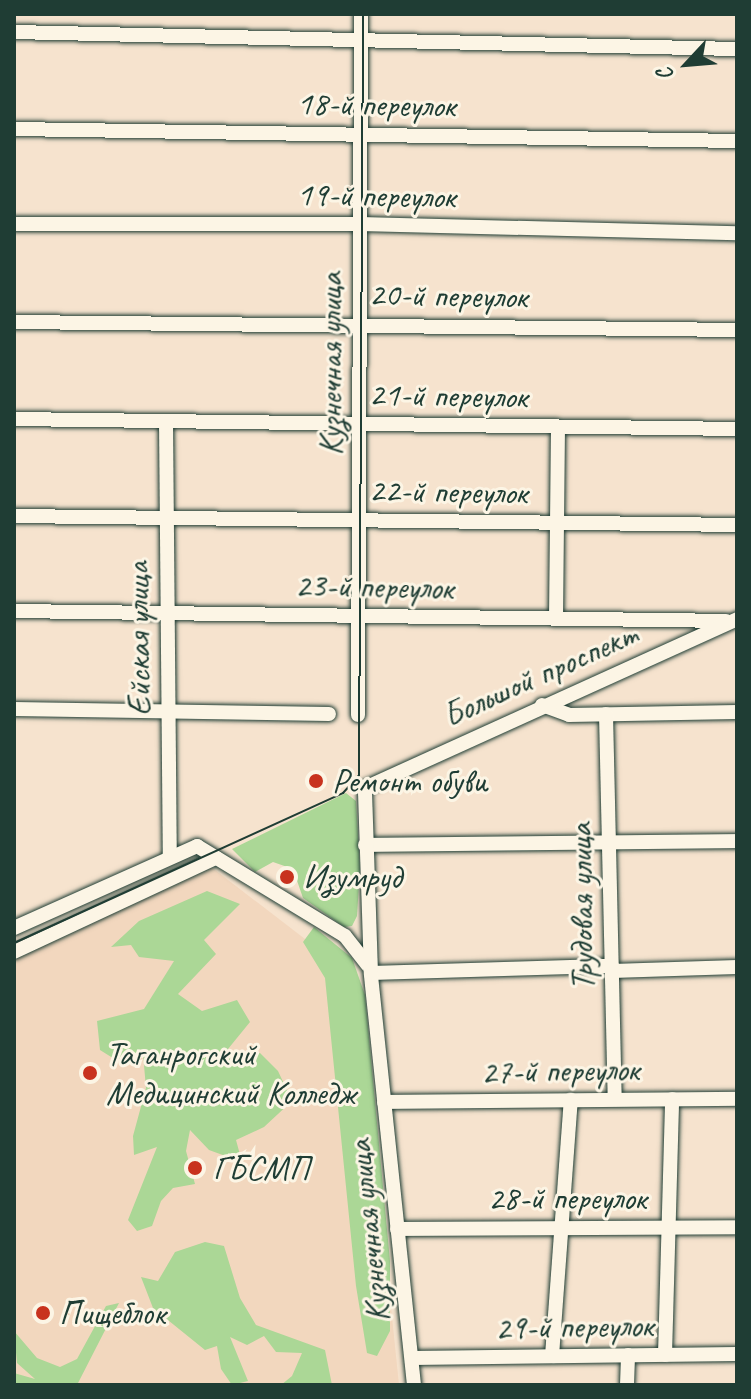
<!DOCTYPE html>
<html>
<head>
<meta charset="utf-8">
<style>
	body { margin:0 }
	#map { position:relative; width:751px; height:1399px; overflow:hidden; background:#f6e3ce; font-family:Caveat,sans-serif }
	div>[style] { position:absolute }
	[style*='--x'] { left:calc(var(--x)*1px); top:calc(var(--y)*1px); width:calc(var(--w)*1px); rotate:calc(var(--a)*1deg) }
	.built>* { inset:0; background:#f2d7be }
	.green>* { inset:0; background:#abd796 }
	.roads { filter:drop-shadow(0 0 2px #1f3d34) drop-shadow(0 0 2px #1f3d34) }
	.minor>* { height:14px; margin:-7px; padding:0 7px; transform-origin:7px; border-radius:7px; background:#fcf5e5 }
	.tram>* { height:2px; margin:-1px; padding:0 1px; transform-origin:1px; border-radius:1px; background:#1f3d34 }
	.dots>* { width:22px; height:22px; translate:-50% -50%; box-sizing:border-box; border:4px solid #fcf5e5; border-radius:50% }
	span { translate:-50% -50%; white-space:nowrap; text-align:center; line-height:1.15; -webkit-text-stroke:6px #fcf5e5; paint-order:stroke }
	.street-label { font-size:34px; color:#1f3d34 }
	.poi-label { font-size:34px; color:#1f3d34 }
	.left { translate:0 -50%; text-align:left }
	.frame { position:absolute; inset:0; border:16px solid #1f3d34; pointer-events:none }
	.north { position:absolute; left:647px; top:24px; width:80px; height:80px; -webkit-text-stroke:6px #fcf5e5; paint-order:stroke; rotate:244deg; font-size:22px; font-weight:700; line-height:32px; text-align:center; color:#1f3d34 }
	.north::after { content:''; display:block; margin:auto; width:28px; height:36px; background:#1f3d34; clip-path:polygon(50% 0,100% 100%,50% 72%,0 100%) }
</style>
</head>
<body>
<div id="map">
	<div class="built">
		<div style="clip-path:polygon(206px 863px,357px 979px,399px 1385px,14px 1385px,14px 953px)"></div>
	</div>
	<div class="green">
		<div style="clip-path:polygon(346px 793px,356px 801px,360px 869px,357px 916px,352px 926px,344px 927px,303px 898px,293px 869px,273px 862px,255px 872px,232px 849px)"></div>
		<div style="clip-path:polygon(207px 891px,240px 904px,204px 940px,216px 954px,178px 994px,202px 1011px,237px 1000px,250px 1022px,228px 1049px,233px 1061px,260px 1053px,278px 1071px,292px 1101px,264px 1127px,236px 1140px,242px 1162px,209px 1150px,190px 1130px,186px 1151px,195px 1184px,173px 1188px,161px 1201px,152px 1226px,137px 1231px,128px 1220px,157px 1147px,134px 1155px,133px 1136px,146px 1088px,143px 1054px,116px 1060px,100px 1050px,97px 1021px,144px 1009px,174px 961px,139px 957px,131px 945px,111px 947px,139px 921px)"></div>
		<div style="clip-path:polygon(314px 927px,352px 958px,365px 995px,390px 1261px,390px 1331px,377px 1356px,367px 1353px,356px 1286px,325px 978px,303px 942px)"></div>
		<div style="clip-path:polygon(205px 1242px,224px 1246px,240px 1298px,256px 1325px,325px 1350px,332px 1385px,281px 1385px,292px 1376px,302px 1353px,276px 1352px,264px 1336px,247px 1345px,230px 1337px,248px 1381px,232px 1385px,221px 1369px,217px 1346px,205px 1350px,153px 1308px,141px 1277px,158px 1281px,175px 1252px)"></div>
		<div style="clip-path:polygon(119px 1303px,77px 1385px,14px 1385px,14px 1373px,35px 1379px,17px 1363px,14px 1331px,37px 1358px,60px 1367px,77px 1359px,106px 1306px)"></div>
	</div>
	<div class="roads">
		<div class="minor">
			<div style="--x:14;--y:32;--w:723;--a:1.35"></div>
			<div style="--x:14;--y:129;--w:723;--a:0.95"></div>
			<div style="--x:14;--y:224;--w:346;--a:0"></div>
			<div style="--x:360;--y:224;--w:377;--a:1.4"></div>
			<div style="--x:14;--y:322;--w:723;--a:0.63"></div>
			<div style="--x:14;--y:419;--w:723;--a:0.79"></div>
			<div style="--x:166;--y:421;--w:436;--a:89.5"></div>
			<div style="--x:14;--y:516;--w:723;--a:0.71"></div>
			<div style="--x:14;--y:611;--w:712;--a:0.8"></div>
			<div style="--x:556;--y:618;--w:191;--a:-89.4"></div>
			<div style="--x:542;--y:705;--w:29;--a:20"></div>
			<div style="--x:569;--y:715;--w:168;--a:-1"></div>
			<div style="--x:14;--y:709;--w:315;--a:0.9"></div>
			<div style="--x:606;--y:714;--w:385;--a:88.7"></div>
			<div style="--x:358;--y:715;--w:701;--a:-89.75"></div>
			<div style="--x:365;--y:845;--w:372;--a:-0.6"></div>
			<div style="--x:14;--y:928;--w:201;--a:-24.1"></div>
			<div style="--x:197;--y:846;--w:173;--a:31.3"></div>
			<div style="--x:345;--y:936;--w:37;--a:52"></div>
			<div style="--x:14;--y:952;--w:223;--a:-25"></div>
			<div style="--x:612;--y:971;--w:125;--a:-1.8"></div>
			<div style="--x:371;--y:973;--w:241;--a:-1.7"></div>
			<div style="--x:384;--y:1102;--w:353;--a:-0.5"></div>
			<div style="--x:397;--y:1229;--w:340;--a:-0.3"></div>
			<div style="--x:665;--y:1355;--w:256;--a:-88.4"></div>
			<div style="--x:552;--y:1356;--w:257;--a:-85.8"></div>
			<div style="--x:412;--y:1358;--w:325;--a:-0.7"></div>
			<div style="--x:414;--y:1385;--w:414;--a:-96"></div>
			<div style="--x:371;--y:973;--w:185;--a:-91.9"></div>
			<div style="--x:365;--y:788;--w:409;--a:-24.4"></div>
			<div style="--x:627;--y:1385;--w:30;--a:-88"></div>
		</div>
	</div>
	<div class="tram">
		<div style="--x:14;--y:943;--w:362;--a:-24.5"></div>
		<div style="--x:343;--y:793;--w:24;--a:-48"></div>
		<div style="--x:359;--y:775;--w:761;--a:-89.7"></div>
	</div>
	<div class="dots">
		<div style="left:316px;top:781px;background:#c8321e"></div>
		<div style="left:287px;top:877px;background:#c8321e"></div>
		<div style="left:90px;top:1073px;background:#c8321e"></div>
		<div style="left:195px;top:1168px;background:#c8321e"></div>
		<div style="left:43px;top:1313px;background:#c8321e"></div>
	</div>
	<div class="street-label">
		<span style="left:376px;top:104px;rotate:1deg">18-й переулок</span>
		<span style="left:376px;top:195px;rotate:1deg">19-й переулок</span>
		<span style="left:448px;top:295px;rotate:1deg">20-й переулок</span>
		<span style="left:330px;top:364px;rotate:-90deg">Кузнечная улица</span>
		<span style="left:448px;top:395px;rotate:1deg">21-й переулок</span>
		<span style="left:448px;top:491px;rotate:1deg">22-й переулок</span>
		<span style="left:374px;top:586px;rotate:1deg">23-й переулок</span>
		<span style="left:138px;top:639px;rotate:-91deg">Ейская улица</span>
		<span style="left:540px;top:674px;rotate:-24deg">Большой проспект</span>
		<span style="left:581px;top:907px;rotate:-91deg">Трудовая улица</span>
		<span style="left:560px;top:1070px;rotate:-1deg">27-й переулок</span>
		<span style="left:567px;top:1198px">28-й переулок</span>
		<span style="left:368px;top:1231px;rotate:-96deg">Кузнечная улица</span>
		<span style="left:574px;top:1326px;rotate:-1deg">29-й переулок</span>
	</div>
	<div class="poi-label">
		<span class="left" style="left:332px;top:781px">Ремонт обуви</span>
		<span class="left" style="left:303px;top:877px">Изумруд</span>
		<span class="left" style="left:106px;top:1073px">Таганрогский<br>Медицинский Колледж</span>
		<span class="left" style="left:213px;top:1168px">ГБСМП</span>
		<span class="left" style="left:59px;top:1313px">Пищеблок</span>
	</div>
	<div class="frame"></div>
	<div class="north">С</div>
</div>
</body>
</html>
